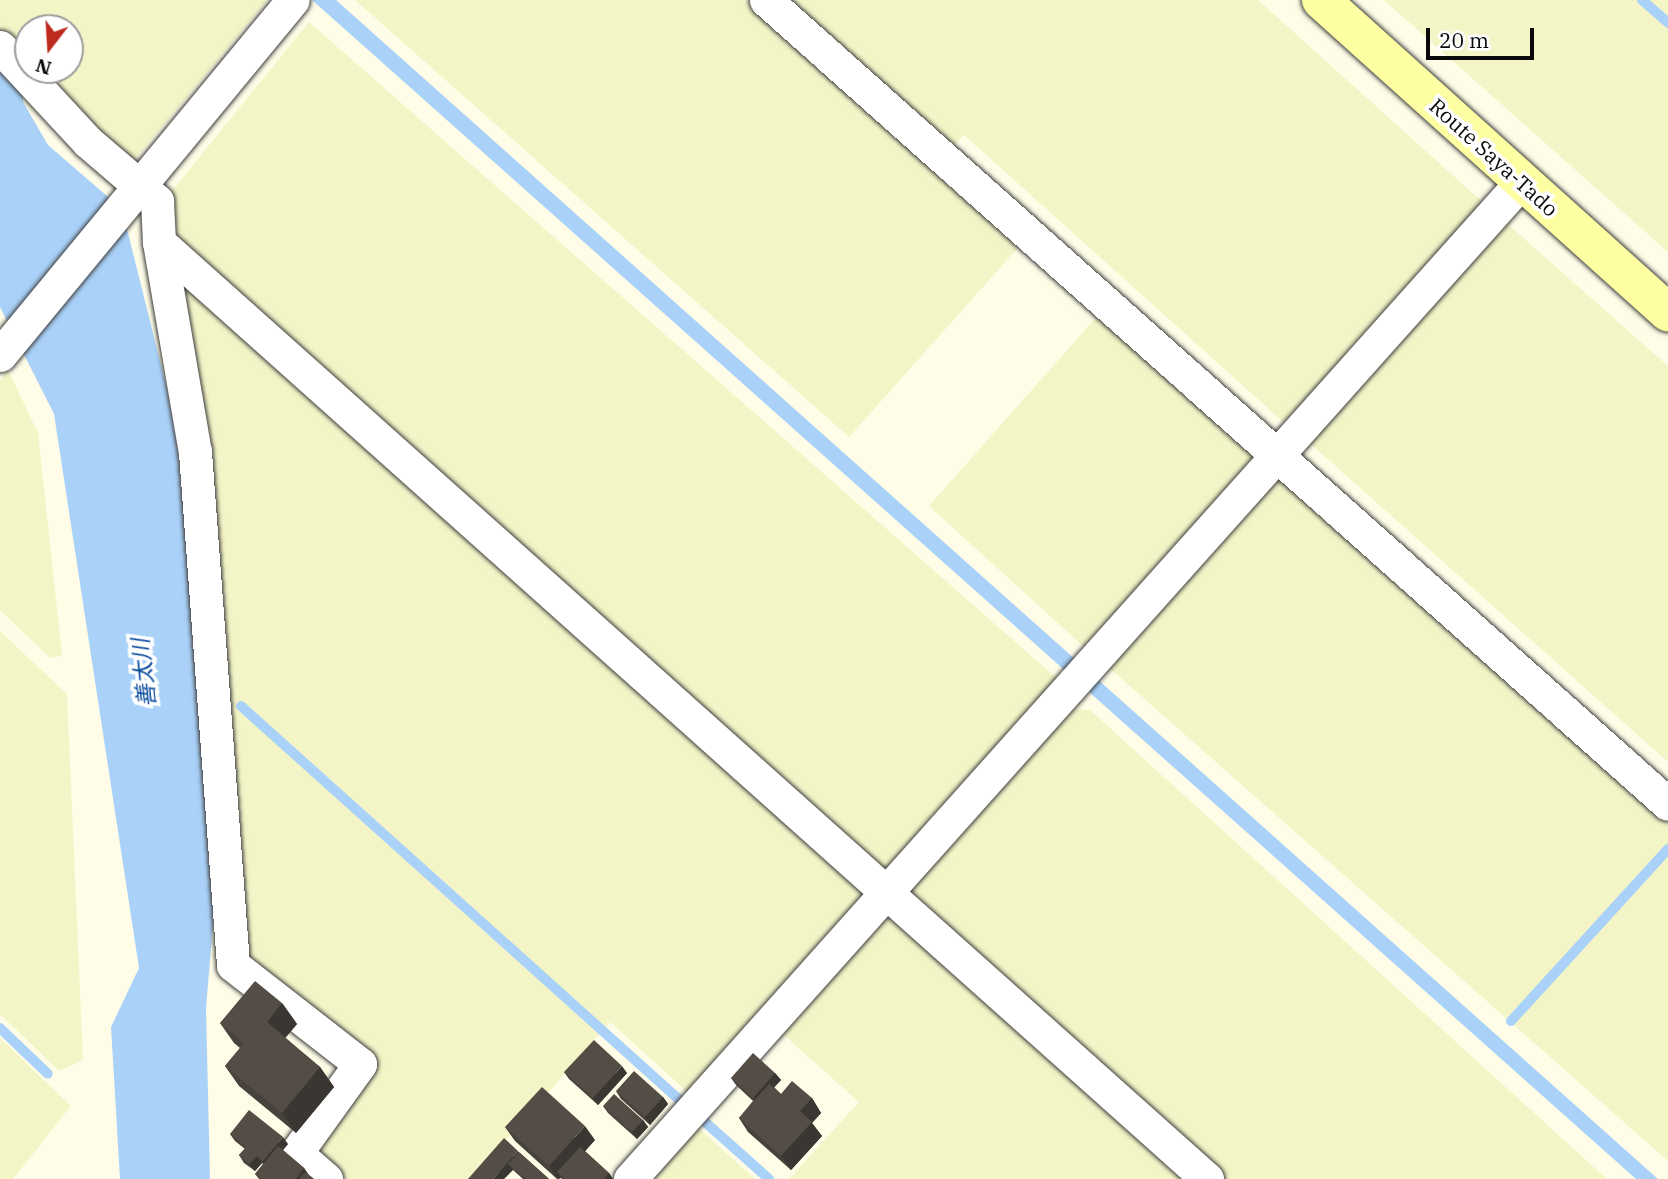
<!DOCTYPE html>
<html>
<head>
<meta charset="utf-8">
<style>
	body { margin:0 }
	#map { position:relative; width:1668px; height:1179px; overflow:hidden; background:#fffde8; font-family:"IBM Plex Serif","Noto Sans JP",serif }
	div>[style] { position:absolute }
	[style*='--x'] { left:calc(var(--x)*1px); top:calc(var(--y)*1px); width:calc(var(--w)*1px); rotate:calc(var(--a)*1deg) }
	.farmland>* { inset:0; background:#f4f5c7 }
	.water>* { inset:0; background:#aad2f9 }
	.stream>* { height:10px; margin:-5px; padding:0 5px; transform-origin:5px; border-radius:5px; background:#aad2f9 }
	.roads { filter:drop-shadow(0 0 2px #3d3d3d) drop-shadow(0 0 2px #3d3d3d) }
	.street>* { height:33px; margin:-16.5px; padding:0 16.5px; transform-origin:16.5px; border-radius:16.5px; background:#fff }
	.secondary>* { height:38px; margin:-19px; padding:0 19px; transform-origin:19px; border-radius:19px; background:#feffa3 }
	.wall>* { inset:0; background:#47423c }
	.shaded-wall>* { inset:0; background:#3a3631 }
	.building>* { inset:0; background:#534d46 }
	span { translate:-50% -50%; white-space:nowrap; text-align:center; line-height:1.15; -webkit-text-stroke:7px #fff; paint-order:stroke }
	.street-label { font-size:21px; color:#0a0a0a }
	.water-label { font-size:23px; color:#104fa0; font-style:italic }
	.north { position:absolute; left:14px; top:14px; width:70px; height:70px; box-sizing:border-box; background:#fff; border:2px solid #9d9d9d; border-radius:50%; rotate:197deg; font-size:19px; font-weight:700; line-height:28px; text-align:center; color:#0a0a0a }
	.north::after { content:''; display:block; margin:auto; width:24px; height:32px; background:#bf2a1e; clip-path:polygon(50% 0,100% 100%,50% 72%,0 100%) }
	.scale { position:absolute; left:1426px; top:28px; width:108px; height:32px; box-sizing:border-box; border:4px solid #0a0a0a; border-top:0; padding-left:9px; font-size:21px; line-height:24px; white-space:nowrap; color:#0a0a0a; -webkit-text-stroke:5px #fff; paint-order:stroke }
</style>
</head>
<body>
<div id="map">
	<div class="farmland">
		<div style="clip-path:polygon(0 0,267px 0,129px 166px,29px 70px,70px 70px,70px 28px,28px 28px,28px 69px,0 34px)"></div>
		<div style="clip-path:polygon(355px 0,755px 0,1024px 241px,849px 437px)"></div>
		<div style="clip-path:polygon(791px 0,1258px 0,1488px 207px,1289px 427px,964px 135px,954px 145px)"></div>
		<div style="clip-path:polygon(1384px 0,1668px 0,1668px 252px)"></div>
		<div style="clip-path:polygon(309px 22px,1061px 682px,890px 875px,176px 245px,171px 192px)"></div>
		<div style="clip-path:polygon(1503px 220px,1668px 366px,1668px 762px,1304px 438px)"></div>
		<div style="clip-path:polygon(189px 279px,864px 883px,862px 904px,692px 1096px,610px 1022px,472px 1179px,348px 1179px,314px 1151px,374px 1059px,245px 955px,177px 281px)"></div>
		<div style="clip-path:polygon(1101px 312px,1257px 452px,1256px 466px,1097px 648px,1083px 646px,929px 506px)"></div>
		<div style="clip-path:polygon(8px 370px,38px 433px,62px 655px,50px 658px,0 610px,0 380px)"></div>
		<div style="clip-path:polygon(1286px 474px,1668px 816px,1668px 1161px,1106px 665px,1270px 476px)"></div>
		<div style="clip-path:polygon(0 631px,67px 694px,83px 1060px,59px 1071px,0 1014px)"></div>
		<div style="clip-path:polygon(1068px 709px,1090px 710px,1607px 1179px,1220px 1179px,912px 905px,909px 884px)"></div>
		<div style="clip-path:polygon(897px 912px,1196px 1179px,789px 1179px,859px 1102px,776px 1028px,878px 915px)"></div>
		<div style="clip-path:polygon(0 1038px,71px 1106px,13px 1179px,0 1179px)"></div>
		<div style="clip-path:polygon(694px 1124px,755px 1179px,645px 1179px)"></div>
	</div>
	<div class="water">
		<div style="clip-path:polygon(312px 0,336px 0,1658px 1179px,1636px 1179px)"></div>
		<div style="clip-path:polygon(0 57px,23px 83px,23px 102px,48px 145px,107px 196px,126px 225px,167px 389px,178px 449px,217px 878px,206px 1008px,210px 1179px,120px 1179px,111px 1027px,139px 968px,54px 414px,0 307px)"></div>
	</div>
	<div class="stream">
		<div style="--x:1642;--y:0;--w:35;--a:41"></div>
		<div style="--x:241;--y:706;--w:594;--a:41.93"></div>
		<div style="--x:1511;--y:1021;--w:233;--a:-47.6"></div>
		<div style="--x:0;--y:1028;--w:66;--a:43.8"></div>
		<div style="--x:705;--y:1122;--w:86;--a:41.7"></div>
	</div>
	<div class="roads">
		<div class="street">
			<div style="--x:766;--y:0;--w:1208;--a:41.71"></div>
			<div style="--x:0;--y:47;--w:129;--a:47.2"></div>
			<div style="--x:88;--y:142;--w:91;--a:40.5"></div>
			<div style="--x:157;--y:201;--w:41;--a:87.2"></div>
			<div style="--x:159;--y:242;--w:213;--a:80.3"></div>
			<div style="--x:195;--y:452;--w:514;--a:85.76"></div>
			<div style="--x:233;--y:965;--w:161;--a:37.9"></div>
			<div style="--x:360;--y:1064;--w:110;--a:125.7"></div>
			<div style="--x:296;--y:1153;--w:40;--a:41"></div>
			<div style="--x:159;--y:242;--w:1406;--a:41.8"></div>
			<div style="--x:0;--y:355;--w:460;--a:-50.5"></div>
			<div style="--x:630;--y:1179;--w:1337;--a:-48.21"></div>
		</div>
		<div class="secondary">
			<div style="--x:1321;--y:0;--w:467;--a:42"></div>
		</div>
	</div>
	<div class="wall">
		<div style="clip-path:polygon(282px 1003px,297px 1024px,285px 1038px,320px 1067px,334px 1087px,296px 1133px,239px 1086px,225px 1066px,240px 1048px,234px 1043px,220px 1023px)"></div>
		<div style="clip-path:polygon(564px 1072px,627px 1073px,598px 1105px,569px 1079px)"></div>
		<div style="clip-path:polygon(775px 1073px,781px 1080px,774px 1087px,781px 1094px,812px 1098px,821px 1113px,812px 1123px,822px 1136px,791px 1170px,748px 1132px,739px 1118px,753px 1101px,736px 1085px,731px 1078px)"></div>
		<div style="clip-path:polygon(616px 1091px,663px 1097px,668px 1104px,650px 1125px,621px 1099px)"></div>
		<div style="clip-path:polygon(603px 1106px,643px 1120px,648px 1127px,637px 1139px,608px 1113px)"></div>
		<div style="clip-path:polygon(505px 1127px,595px 1140px,585px 1151px,609px 1173px,613px 1179px,562px 1179px,561px 1178px,557px 1179px,515px 1141px)"></div>
		<div style="clip-path:polygon(230px 1134px,288px 1144px,283px 1150px,304px 1168px,309px 1175px,314px 1179px,259px 1179px,255px 1174px,263px 1164px,262px 1163px,255px 1171px,244px 1163px,239px 1155px,245px 1149px,235px 1141px)"></div>
		<div style="clip-path:polygon(520px 1153px,549px 1179px,523px 1179px,513px 1170px,468px 1179px)"></div>
	</div>
	<div class="shaded-wall">
		<div style="clip-path:polygon(282px 1003px,297px 1024px,281px 1043px,267px 1022px)"></div>
		<div style="clip-path:polygon(622px 1066px,627px 1073px,598px 1105px,593px 1098px)"></div>
		<div style="clip-path:polygon(320px 1067px,334px 1087px,296px 1133px,282px 1113px)"></div>
		<div style="clip-path:polygon(775px 1073px,781px 1080px,758px 1105px,753px 1098px)"></div>
		<div style="clip-path:polygon(663px 1097px,668px 1104px,650px 1125px,645px 1117px)"></div>
		<div style="clip-path:polygon(812px 1098px,821px 1113px,812px 1123px,822px 1136px,791px 1170px,781px 1156px,800px 1111px)"></div>
		<div style="clip-path:polygon(643px 1120px,648px 1127px,637px 1139px,632px 1132px)"></div>
		<div style="clip-path:polygon(585px 1126px,595px 1140px,562px 1177px,557px 1172px,561px 1178px,558px 1179px,549px 1166px)"></div>
		<div style="clip-path:polygon(283px 1137px,288px 1144px,268px 1168px,263px 1161px)"></div>
		<div style="clip-path:polygon(518px 1151px,523px 1158px,508px 1164px,513px 1170px,504px 1179px,493px 1179px)"></div>
		<div style="clip-path:polygon(257px 1156px,262px 1163px,255px 1171px,249px 1164px)"></div>
		<div style="clip-path:polygon(304px 1168px,309px 1176px,307px 1179px,296px 1179px)"></div>
		<div style="clip-path:polygon(609px 1173px,613px 1179px,604px 1179px)"></div>
	</div>
	<div class="building">
		<div style="clip-path:polygon(255px 981px,282px 1003px,267px 1022px,320px 1067px,282px 1113px,225px 1066px,244px 1043px,220px 1023px)"></div>
		<div style="clip-path:polygon(594px 1040px,622px 1066px,593px 1098px,564px 1072px)"></div>
		<div style="clip-path:polygon(753px 1053px,775px 1073px,753px 1098px,731px 1078px)"></div>
		<div style="clip-path:polygon(634px 1071px,663px 1097px,645px 1117px,616px 1091px)"></div>
		<div style="clip-path:polygon(792px 1081px,812px 1098px,800px 1111px,812px 1122px,781px 1156px,739px 1118px,769px 1084px,781px 1094px)"></div>
		<div style="clip-path:polygon(542px 1087px,585px 1126px,549px 1166px,505px 1127px)"></div>
		<div style="clip-path:polygon(614px 1094px,643px 1120px,632px 1132px,603px 1106px)"></div>
		<div style="clip-path:polygon(249px 1110px,283px 1137px,263px 1161px,257px 1156px,249px 1164px,239px 1155px,246px 1147px,230px 1134px)"></div>
		<div style="clip-path:polygon(504px 1138px,518px 1151px,493px 1179px,468px 1179px)"></div>
		<div style="clip-path:polygon(278px 1146px,304px 1168px,296px 1179px,262px 1179px,255px 1174px)"></div>
		<div style="clip-path:polygon(580px 1147px,609px 1173px,604px 1179px,565px 1179px,557px 1172px)"></div>
		<div style="clip-path:polygon(519px 1152px,548px 1178px,547px 1179px,526px 1179px,508px 1164px)"></div>
		<div style="clip-path:polygon(305px 1172px,314px 1179px,299px 1179px)"></div>
	</div>
	<div class="street-label">
		<span style="left:1494px;top:157px;rotate:42deg">Route Saya-Tado</span>
	</div>
	<div class="water-label">
		<span style="left:143px;top:673px;rotate:-96deg">善太川</span>
	</div>
	<div class="north">N</div>
	<div class="scale">20 m</div>
</div>
</body>
</html>
